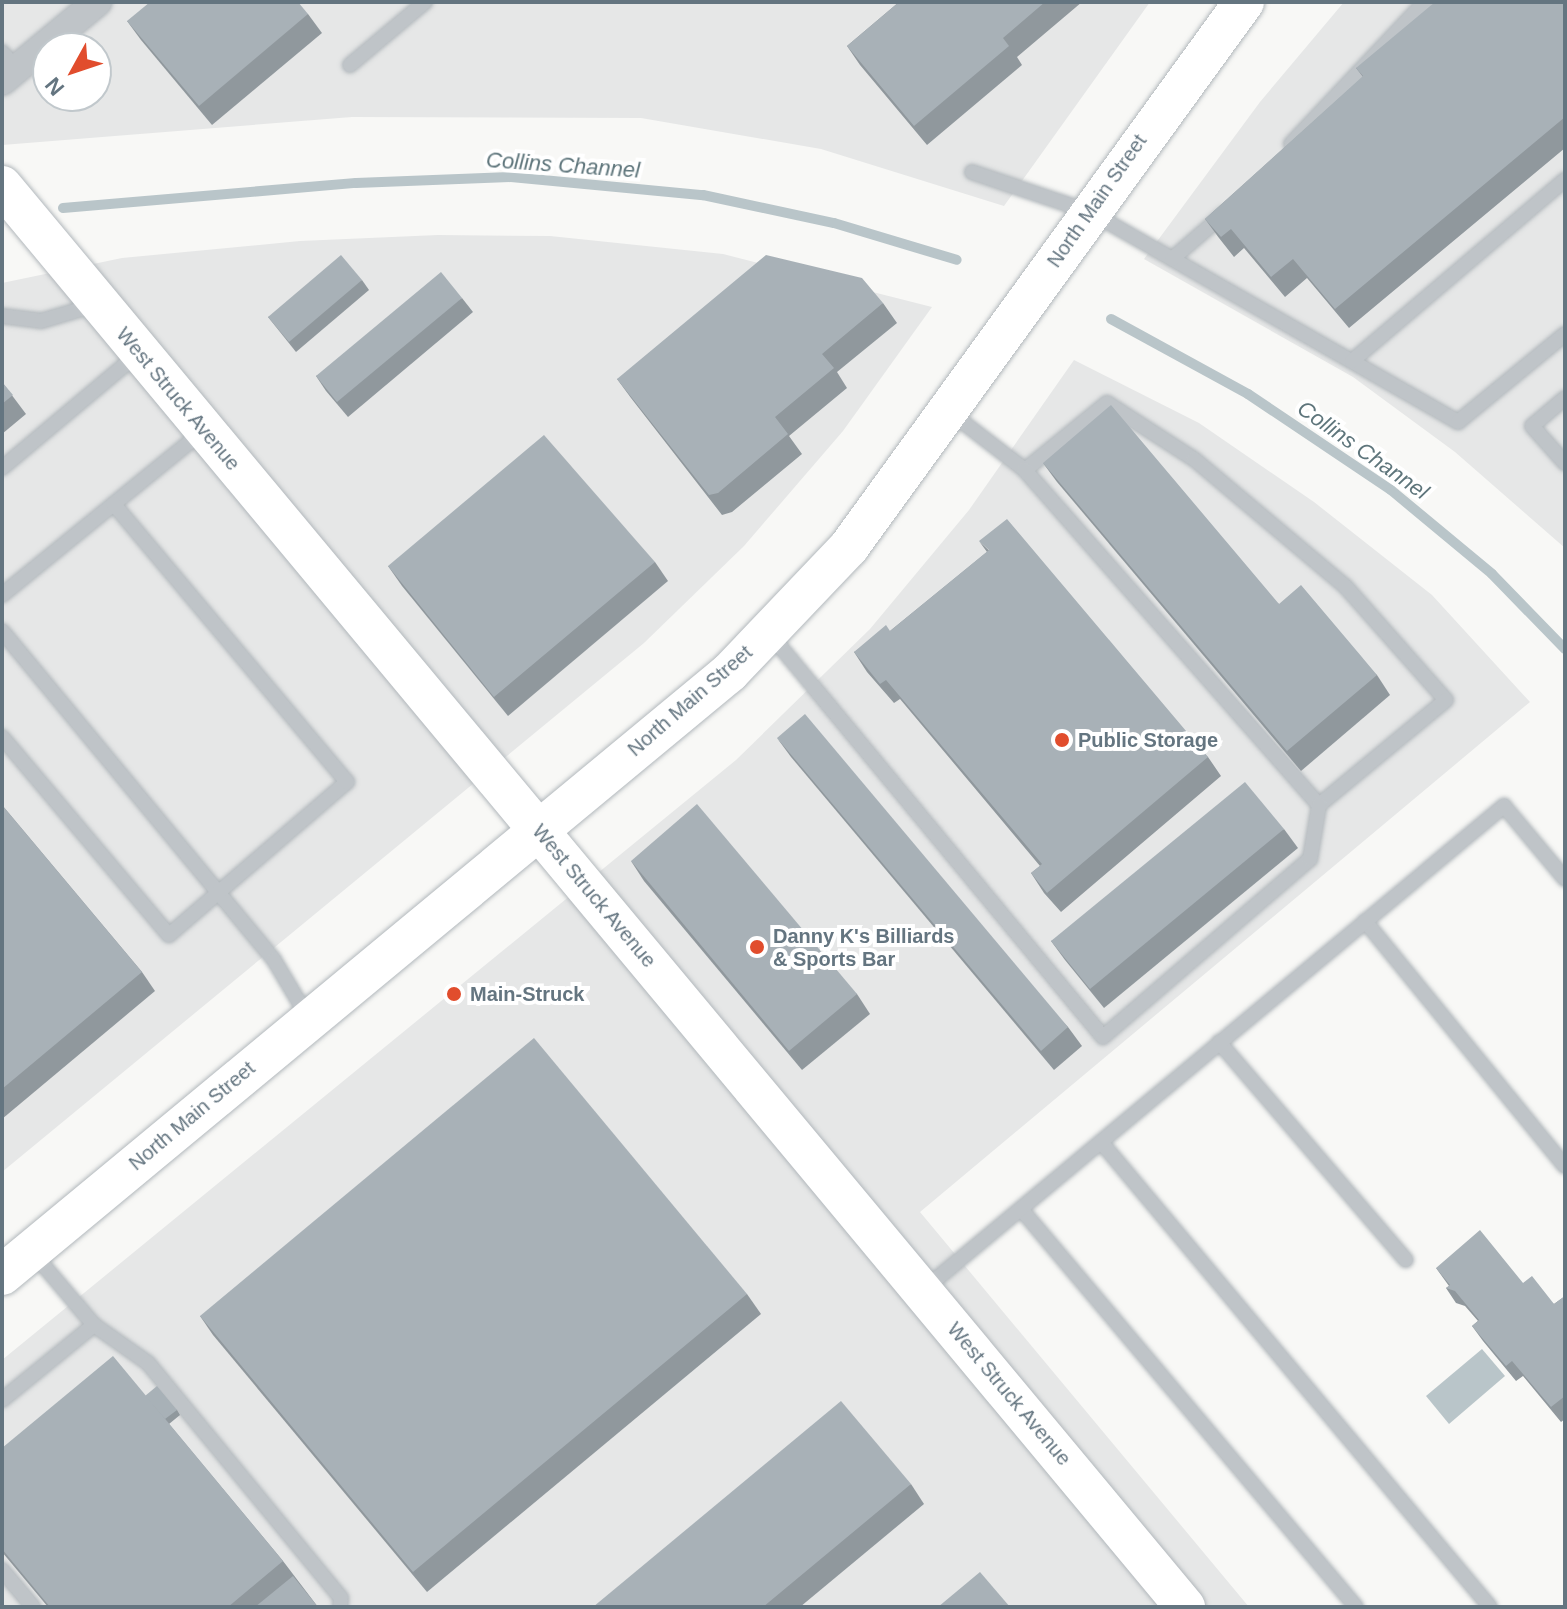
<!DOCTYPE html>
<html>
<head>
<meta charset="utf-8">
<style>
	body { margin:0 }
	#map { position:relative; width:1567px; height:1609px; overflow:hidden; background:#f8f8f6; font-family:Helvetica,sans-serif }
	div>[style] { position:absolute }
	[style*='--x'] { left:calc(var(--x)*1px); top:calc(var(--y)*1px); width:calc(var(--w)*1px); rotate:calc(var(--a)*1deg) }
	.built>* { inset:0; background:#e6e7e7 }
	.water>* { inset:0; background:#b9c5c9 }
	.stream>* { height:10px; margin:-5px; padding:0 5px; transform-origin:5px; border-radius:5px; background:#b9c5c9 }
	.roads { filter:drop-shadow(0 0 2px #b2b8bc) drop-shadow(0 0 2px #b2b8bc) }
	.lane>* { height:14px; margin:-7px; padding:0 7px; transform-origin:7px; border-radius:7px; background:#bfc4c8 }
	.street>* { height:28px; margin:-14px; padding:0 14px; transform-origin:14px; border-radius:14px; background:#bfc4c8 }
	.secondary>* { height:40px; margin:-20px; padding:0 20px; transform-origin:20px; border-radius:20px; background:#fff }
	.wall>* { inset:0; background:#90989d }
	.building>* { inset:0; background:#a8b1b7 }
	.dots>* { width:22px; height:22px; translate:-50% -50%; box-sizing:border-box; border:4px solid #fff; border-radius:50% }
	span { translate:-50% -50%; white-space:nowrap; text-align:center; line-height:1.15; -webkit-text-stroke:8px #fff; paint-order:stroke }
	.street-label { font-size:20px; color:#647580 }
	.poi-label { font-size:20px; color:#647580; font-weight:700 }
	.left { translate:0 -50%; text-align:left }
	.water-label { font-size:22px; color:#5e757b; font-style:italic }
	.frame { position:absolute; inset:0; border:4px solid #647580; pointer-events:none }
	.north { position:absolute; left:32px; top:32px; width:80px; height:80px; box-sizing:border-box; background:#fff; border:2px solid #c1c8cc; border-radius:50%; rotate:230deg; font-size:22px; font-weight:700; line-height:32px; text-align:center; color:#647580 }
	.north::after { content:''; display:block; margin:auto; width:28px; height:36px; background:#e14d2d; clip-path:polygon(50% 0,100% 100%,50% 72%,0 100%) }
</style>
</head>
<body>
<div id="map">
	<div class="built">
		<div style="clip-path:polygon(evenodd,2px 2px,1150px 2px,1004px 206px,821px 149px,641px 118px,352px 117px,2px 145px,2px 2px,48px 48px,96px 48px,96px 96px,48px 96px,48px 48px)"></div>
		<div style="clip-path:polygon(1344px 2px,1565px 2px,1565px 548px,1455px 452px,1353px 377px,1144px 259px,1260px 102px)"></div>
		<div style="clip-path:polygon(438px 235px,550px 236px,723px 254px,932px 307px,843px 431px,744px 546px,644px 643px,2px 1172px,2px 283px,122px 258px,300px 241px)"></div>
		<div style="clip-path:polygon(1074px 360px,1199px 423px,1314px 502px,1432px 595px,1530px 702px,920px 1212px,1249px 1607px,2px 1607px,2px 1360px,736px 760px,870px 629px,969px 510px)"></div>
	</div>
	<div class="water">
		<div style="clip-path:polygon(1482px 1349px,1505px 1376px,1449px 1424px,1426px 1396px)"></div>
	</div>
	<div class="stream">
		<div style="--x:63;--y:208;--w:294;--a:-4.9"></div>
		<div style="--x:356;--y:183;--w:155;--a:-2.2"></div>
		<div style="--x:511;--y:177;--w:193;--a:5.4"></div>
		<div style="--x:703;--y:195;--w:134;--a:12.1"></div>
		<div style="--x:834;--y:223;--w:128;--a:16.7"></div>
		<div style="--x:1111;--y:319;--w:156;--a:28.7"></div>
		<div style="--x:1248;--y:394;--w:172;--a:33.9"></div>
		<div style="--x:1391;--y:490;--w:131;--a:39.7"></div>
		<div style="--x:1492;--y:574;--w:105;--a:45.8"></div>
	</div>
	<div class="roads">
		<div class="lane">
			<div style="--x:2;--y:52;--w:23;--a:49"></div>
			<div style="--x:350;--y:65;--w:98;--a:-40"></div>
			<div style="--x:1291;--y:144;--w:195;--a:-46.7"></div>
			<div style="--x:972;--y:172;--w:125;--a:18.7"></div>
			<div style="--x:1090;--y:212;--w:424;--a:29.7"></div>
			<div style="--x:1458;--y:422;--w:139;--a:-39.4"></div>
			<div style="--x:1172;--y:259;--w:69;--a:-40.9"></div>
			<div style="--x:2;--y:316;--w:39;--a:7"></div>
			<div style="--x:41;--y:321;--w:56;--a:-16.5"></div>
			<div style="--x:1352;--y:361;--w:280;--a:-40.4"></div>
			<div style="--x:1565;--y:398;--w:43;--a:139.7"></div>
			<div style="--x:1532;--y:426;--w:50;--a:48.3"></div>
			<div style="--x:951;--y:413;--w:93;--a:37.6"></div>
			<div style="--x:1025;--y:470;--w:106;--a:-39.3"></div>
			<div style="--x:1107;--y:403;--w:103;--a:32.8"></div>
			<div style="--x:1194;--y:459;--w:197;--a:40.1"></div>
			<div style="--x:1345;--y:586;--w:152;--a:48.5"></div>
			<div style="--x:1446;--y:700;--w:165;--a:140.4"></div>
			<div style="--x:1319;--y:805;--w:446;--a:-131.3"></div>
			<div style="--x:2;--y:468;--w:179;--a:-40"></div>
			<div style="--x:2;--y:595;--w:259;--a:-39.2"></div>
			<div style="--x:2;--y:631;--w:427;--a:50.4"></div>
			<div style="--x:274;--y:960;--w:69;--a:59.3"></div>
			<div style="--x:769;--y:633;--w:524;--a:50.42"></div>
			<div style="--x:1103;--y:1037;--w:273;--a:-40.7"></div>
			<div style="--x:1310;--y:859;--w:55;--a:-80.5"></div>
			<div style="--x:2;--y:737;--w:259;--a:49.9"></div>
			<div style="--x:169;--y:935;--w:235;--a:-40.7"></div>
			<div style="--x:347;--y:782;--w:363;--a:-130"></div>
			<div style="--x:1365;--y:921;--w:316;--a:50.8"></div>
			<div style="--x:1219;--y:1042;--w:287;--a:49.4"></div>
			<div style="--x:1101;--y:1142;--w:606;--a:50.09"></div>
			<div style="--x:1021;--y:1209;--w:520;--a:49.91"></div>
			<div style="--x:922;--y:1291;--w:758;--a:-39.81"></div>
			<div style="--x:1504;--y:806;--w:95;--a:50.1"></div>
			<div style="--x:94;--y:1325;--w:66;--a:35.1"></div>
			<div style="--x:148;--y:1363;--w:304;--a:50.6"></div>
			<div style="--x:341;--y:1598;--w:9;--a:96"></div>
			<div style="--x:2;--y:1400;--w:119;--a:-39.2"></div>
			<div style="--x:94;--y:1325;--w:93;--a:-130.2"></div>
			<div style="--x:2;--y:1570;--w:48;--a:50"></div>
		</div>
		<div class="street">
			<div style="--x:2;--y:81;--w:124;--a:-39.7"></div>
		</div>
		<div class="secondary">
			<div style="--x:2;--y:186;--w:1849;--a:50.22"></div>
			<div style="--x:2;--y:1275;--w:945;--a:-39.63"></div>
			<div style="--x:730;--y:672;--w:173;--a:-46.4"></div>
			<div style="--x:849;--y:547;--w:673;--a:-54.07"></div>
		</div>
	</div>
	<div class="wall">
		<div style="clip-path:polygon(899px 2px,1082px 2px,1017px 57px,1022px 65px,927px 145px,860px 65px,847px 46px)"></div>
		<div style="clip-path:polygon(1565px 2px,1565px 148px,1349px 328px,1307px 278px,1285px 297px,1244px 248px,1234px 257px,1219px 238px,1205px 219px,1363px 77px,1356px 68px)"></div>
		<div style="clip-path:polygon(308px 14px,322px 33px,212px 125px,141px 40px,127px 21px)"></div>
		<div style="clip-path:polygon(362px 280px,369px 290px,296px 352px,268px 317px)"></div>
		<div style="clip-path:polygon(462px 298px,473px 312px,348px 417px,326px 391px,316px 376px)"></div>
		<div style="clip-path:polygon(883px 303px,897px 323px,837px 372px,847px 388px,789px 436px,802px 454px,732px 512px,722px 515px,631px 398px,617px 379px)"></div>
		<div style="clip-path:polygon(2px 382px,26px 414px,2px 434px)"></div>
		<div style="clip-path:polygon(1043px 463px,1279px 604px,1377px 675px,1390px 695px,1301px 771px,1057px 482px)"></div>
		<div style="clip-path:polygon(979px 541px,1208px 757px,1221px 776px,1061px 912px,1044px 893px,1031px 873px,1040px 866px,900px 699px,894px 703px,867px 672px,854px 652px,890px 631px,987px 552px)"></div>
		<div style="clip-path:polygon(655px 562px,668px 581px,508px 716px,402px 586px,388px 566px)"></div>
		<div style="clip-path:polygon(777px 738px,1068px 1027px,1082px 1046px,1054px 1070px,791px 757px)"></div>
		<div style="clip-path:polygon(2px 805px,142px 972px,155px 991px,2px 1119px)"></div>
		<div style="clip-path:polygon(1284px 829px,1298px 848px,1104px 1008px,1065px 960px,1051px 941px)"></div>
		<div style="clip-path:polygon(631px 861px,857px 994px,870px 1014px,802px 1070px,644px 881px)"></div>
		<div style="clip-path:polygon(1436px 1268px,1523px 1283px,1554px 1304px,1565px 1296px,1565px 1419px,1561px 1422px,1523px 1376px,1516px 1381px,1483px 1341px,1472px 1326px,1478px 1321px,1465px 1306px,1456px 1303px,1446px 1288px,1449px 1286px)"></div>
		<div style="clip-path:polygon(747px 1294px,761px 1314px,427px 1592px,213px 1335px,200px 1316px)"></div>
		<div style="clip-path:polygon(145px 1396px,177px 1410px,180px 1415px,169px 1424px,283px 1561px,318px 1607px,48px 1607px,2px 1552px,2px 1448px)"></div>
		<div style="clip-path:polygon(911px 1484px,924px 1504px,800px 1607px,593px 1607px)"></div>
	</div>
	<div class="building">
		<div style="clip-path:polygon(150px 2px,298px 2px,308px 14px,199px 106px,127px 21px)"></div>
		<div style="clip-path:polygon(899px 2px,1045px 2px,1003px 38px,1009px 46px,914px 126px,847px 46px)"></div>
		<div style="clip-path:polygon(1435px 2px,1565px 2px,1565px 117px,1335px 309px,1293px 259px,1271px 277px,1231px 229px,1221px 237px,1205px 219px,1363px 76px,1356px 68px)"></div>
		<div style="clip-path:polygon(341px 255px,362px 280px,289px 342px,268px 317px)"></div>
		<div style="clip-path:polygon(766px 255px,862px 278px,883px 303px,822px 354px,834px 368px,775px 417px,788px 434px,718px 493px,709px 495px,617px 379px)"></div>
		<div style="clip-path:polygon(441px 272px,462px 298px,337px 402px,316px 376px)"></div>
		<div style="clip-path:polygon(2px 382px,13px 395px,2px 404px)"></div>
		<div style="clip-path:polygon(1111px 405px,1279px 604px,1301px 585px,1377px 675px,1287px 751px,1043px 463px)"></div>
		<div style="clip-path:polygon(544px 435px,655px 562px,494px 697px,388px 566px)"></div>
		<div style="clip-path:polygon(1007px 519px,1208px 757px,1047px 893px,1031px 873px,1042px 864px,886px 680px,880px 684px,854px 652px,886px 625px,890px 631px,989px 550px,979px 541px)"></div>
		<div style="clip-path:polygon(805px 714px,1068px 1027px,1041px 1051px,777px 738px)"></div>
		<div style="clip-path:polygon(1245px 782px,1284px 829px,1090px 989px,1051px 941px)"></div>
		<div style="clip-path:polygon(697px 804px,857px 994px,789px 1051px,631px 861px)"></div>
		<div style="clip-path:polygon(2px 805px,142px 972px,2px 1089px)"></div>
		<div style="clip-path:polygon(534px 1038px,747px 1294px,413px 1572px,200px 1316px)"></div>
		<div style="clip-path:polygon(1480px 1230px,1523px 1283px,1532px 1276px,1554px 1304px,1565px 1296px,1565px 1396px,1551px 1407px,1512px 1361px,1506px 1366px,1472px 1326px,1479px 1320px,1455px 1291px,1446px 1288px,1450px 1285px,1436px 1268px)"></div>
		<div style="clip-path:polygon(113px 1356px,283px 1561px,228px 1607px,50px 1607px,2px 1549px,2px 1448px)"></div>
		<div style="clip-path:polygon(157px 1386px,177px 1410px,165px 1419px,145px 1396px)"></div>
		<div style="clip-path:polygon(841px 1401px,911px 1484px,763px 1607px,593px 1607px)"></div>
		<div style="clip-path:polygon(980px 1572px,1010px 1607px,938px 1607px)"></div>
		<div style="clip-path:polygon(293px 1576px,318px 1607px,255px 1607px)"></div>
	</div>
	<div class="dots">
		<div style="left:1062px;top:740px;background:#e14d2d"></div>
		<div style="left:757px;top:947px;background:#e14d2d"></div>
		<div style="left:454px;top:994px;background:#e14d2d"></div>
	</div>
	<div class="street-label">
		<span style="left:1097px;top:201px;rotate:-55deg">North Main Street</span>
		<span style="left:178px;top:399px;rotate:50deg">West Struck Avenue</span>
		<span style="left:690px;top:701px;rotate:-41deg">North Main Street</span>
		<span style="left:594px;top:896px;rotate:50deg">West Struck Avenue</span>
		<span style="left:192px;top:1116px;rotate:-40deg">North Main Street</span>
		<span style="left:1009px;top:1394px;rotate:50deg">West Struck Avenue</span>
	</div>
	<div class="poi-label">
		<span class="left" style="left:1078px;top:740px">Public Storage</span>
		<span class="left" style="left:773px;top:948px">Danny K's Billiards<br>&amp; Sports Bar</span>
		<span class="left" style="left:470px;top:994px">Main-Struck</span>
	</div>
	<div class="water-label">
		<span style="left:563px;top:165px;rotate:4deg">Collins Channel</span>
		<span style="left:1363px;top:450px;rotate:35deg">Collins Channel</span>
	</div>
	<div class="frame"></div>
	<div class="north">N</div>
</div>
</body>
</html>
